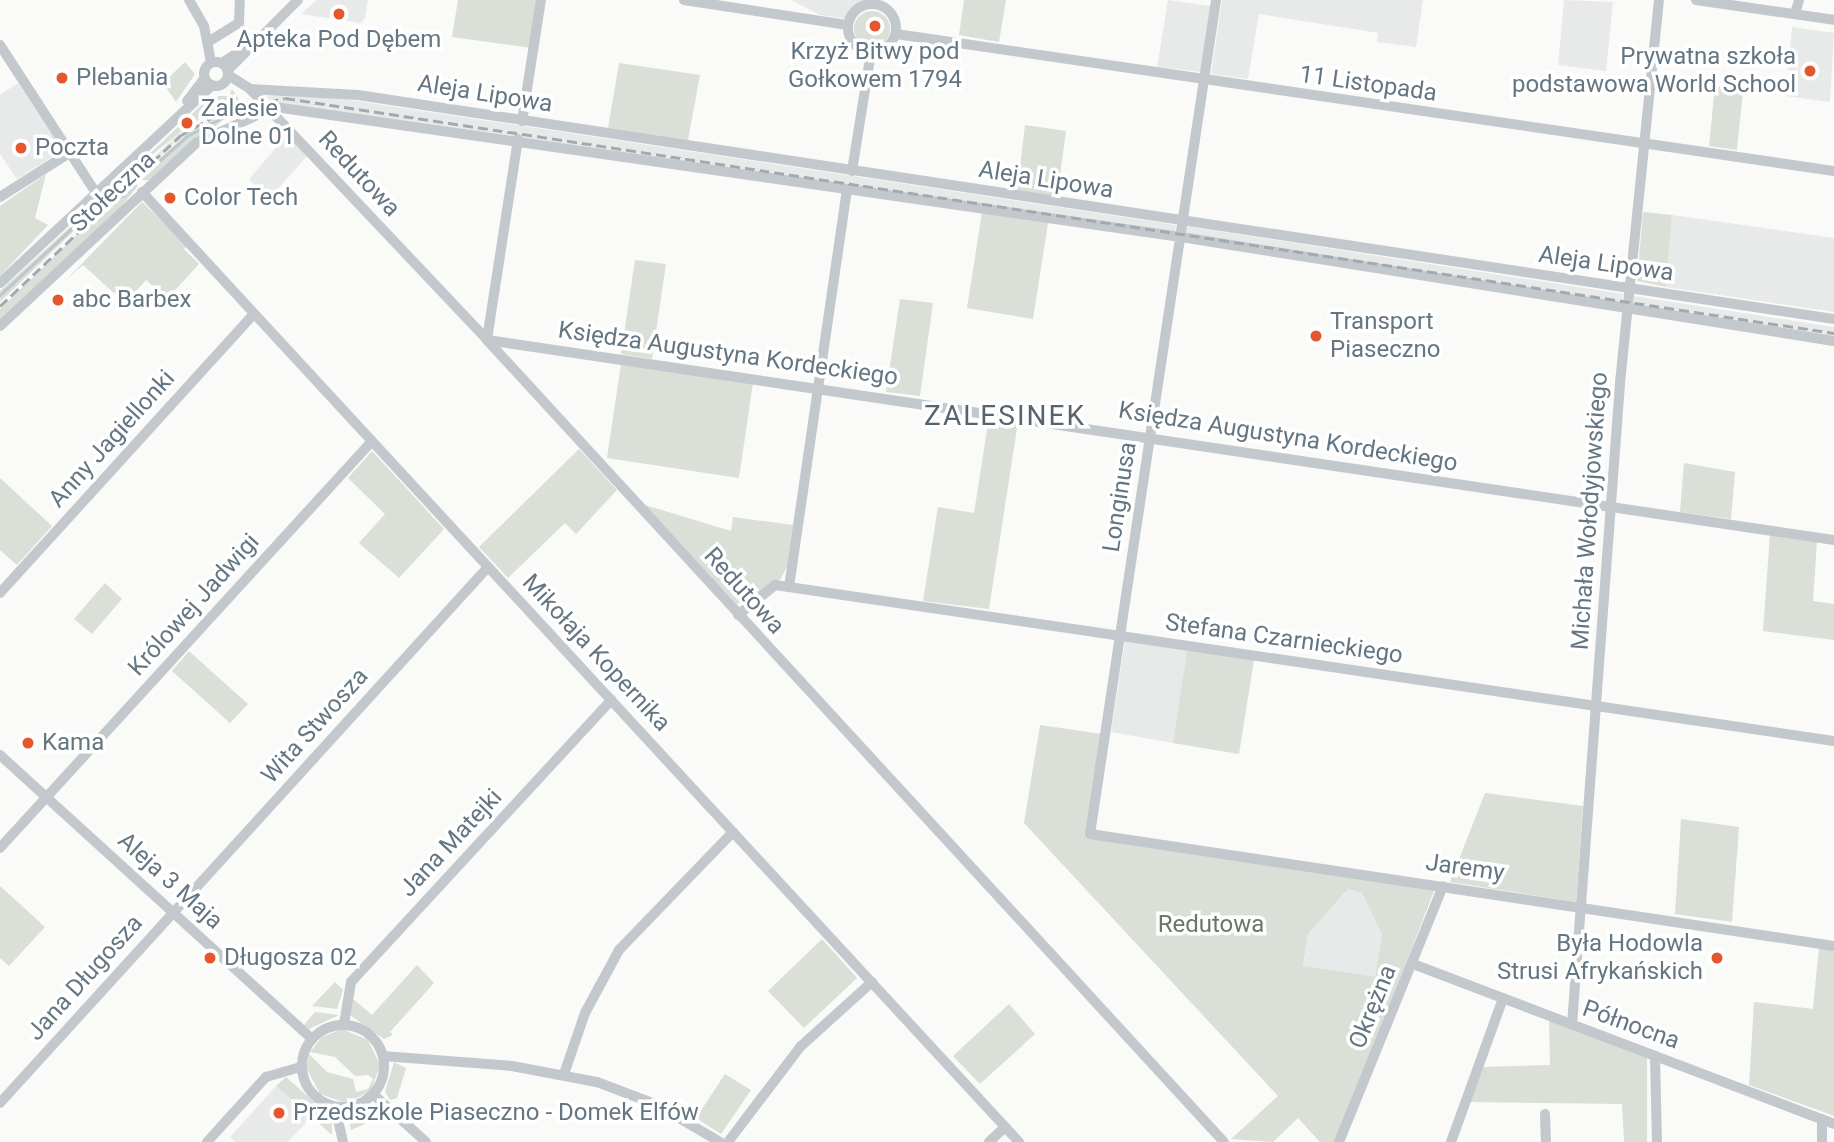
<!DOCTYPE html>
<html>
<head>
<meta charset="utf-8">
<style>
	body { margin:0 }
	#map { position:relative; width:1834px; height:1142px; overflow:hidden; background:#fafaf8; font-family:Roboto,sans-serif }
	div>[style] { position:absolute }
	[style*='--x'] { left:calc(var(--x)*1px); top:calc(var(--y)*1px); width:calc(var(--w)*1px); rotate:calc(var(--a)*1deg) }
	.built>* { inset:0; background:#e8e9e9 }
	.green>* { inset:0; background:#dadfd7 }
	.round { border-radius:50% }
	.stream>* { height:2.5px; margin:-1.25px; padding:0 1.25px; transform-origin:1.25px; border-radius:1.25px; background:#bbc7cb }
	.minor>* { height:10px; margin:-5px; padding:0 5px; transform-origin:5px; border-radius:5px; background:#c3c8cc }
	.minor>.ring { margin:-5px; padding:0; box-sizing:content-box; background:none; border:10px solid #c3c8cc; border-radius:50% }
	.rail>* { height:2.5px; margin-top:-1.25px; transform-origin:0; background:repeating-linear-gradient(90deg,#a2aab0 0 10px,transparent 0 15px) }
	.dots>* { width:19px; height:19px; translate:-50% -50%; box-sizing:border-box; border:4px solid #fff; border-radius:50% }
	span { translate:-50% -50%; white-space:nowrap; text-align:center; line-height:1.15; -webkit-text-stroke:7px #fff; paint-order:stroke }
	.poi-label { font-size:24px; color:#657683 }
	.right { translate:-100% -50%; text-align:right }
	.left { translate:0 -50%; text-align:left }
	.street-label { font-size:24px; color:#657683 }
	.park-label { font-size:24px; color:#687a64 }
	.quarter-label { font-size:28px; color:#57646e; letter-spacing:2px }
</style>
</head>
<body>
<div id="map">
	<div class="built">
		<div style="clip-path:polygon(317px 0,368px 0,365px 18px,361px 23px,301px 14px)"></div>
		<div style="clip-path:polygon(791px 0,868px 0,847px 19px,820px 15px)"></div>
		<div style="clip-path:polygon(1168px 0,1210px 6px,1201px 72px,1157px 67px)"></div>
		<div style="clip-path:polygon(1222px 0,1423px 0,1416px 47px,1377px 42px,1378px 33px,1259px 14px,1248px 79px,1211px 74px)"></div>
		<div style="clip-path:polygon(1564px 0,1613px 2px,1606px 71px,1558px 65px)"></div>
		<div style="clip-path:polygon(1792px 27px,1834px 33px,1830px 102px,1786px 96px)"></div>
		<div style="clip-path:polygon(18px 83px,59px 144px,57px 154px,17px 179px,0 154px,0 95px)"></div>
		<div style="clip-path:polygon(291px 91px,1176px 225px,1175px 235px,272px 102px,266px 96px)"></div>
		<div style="clip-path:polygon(253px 98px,255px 104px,209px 119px,174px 144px,0 309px,177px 135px)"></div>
		<div style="clip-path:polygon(288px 134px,308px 155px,268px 200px,249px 179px)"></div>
		<div style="clip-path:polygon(1672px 215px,1834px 238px,1834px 312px,1666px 287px)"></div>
		<div style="clip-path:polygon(1186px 226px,1623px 294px,1622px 306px,1185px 236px)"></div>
		<div style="clip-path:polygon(1634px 296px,1834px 327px,1834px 338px,1632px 308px)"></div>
		<div style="clip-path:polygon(1125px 641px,1187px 650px,1173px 743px,1111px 732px)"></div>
		<div style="clip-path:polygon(1348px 889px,1362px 893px,1382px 934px,1375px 978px,1303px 967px,1308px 934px)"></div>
		<div style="clip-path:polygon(276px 1086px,311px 1117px,288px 1142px,235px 1142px,230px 1137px)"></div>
	</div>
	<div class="green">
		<div style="clip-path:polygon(458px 0,539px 0,532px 48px,452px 37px)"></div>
		<div style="clip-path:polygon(964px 0,1006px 0,999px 42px,959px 35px)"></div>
		<div class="round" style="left:854px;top:11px;width:36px;height:36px"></div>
		<div style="clip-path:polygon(185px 62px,195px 74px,176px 102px,163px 83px)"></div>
		<div style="clip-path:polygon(619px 63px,700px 75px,688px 140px,608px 128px)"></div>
		<div style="clip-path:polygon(1715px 86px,1743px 90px,1737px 150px,1709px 146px)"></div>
		<div style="clip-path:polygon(232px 89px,240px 101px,192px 123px,129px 173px,211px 96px,229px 96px)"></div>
		<div style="clip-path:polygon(239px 107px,149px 180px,136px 180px,190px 131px)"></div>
		<div style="clip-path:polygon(1025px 125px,1066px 131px,1057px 197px,1017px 191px)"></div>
		<div style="clip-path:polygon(46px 174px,35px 218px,48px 225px,0 276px,0 206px)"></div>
		<div style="clip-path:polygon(128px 174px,130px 177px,0 302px,0 291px)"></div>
		<div style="clip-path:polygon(134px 181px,138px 186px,121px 207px,0 321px,0 309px)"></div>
		<div style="clip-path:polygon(142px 202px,188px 245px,184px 249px,199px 264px,167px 299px,146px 280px,125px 303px,83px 265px,65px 281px)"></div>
		<div style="clip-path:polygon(1643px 212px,1672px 215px,1666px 287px,1637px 281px)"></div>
		<div style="clip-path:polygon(982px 213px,1048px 223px,1033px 319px,967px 308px)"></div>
		<div style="clip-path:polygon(635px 260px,666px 264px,652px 359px,621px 354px)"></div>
		<div style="clip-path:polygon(900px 299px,933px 303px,920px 396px,886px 392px)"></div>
		<div style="clip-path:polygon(621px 364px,753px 383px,739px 478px,607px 458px)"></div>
		<div style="clip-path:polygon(989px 417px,1018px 422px,989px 609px,923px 601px,938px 507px,974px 513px)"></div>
		<div style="clip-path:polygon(579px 449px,617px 490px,576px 534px,565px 523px,508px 578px,479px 547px)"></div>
		<div style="clip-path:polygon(372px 451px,444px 529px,399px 578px,359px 543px,385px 514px,348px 478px)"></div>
		<div style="clip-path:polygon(1684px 463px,1735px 472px,1731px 519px,1680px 512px)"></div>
		<div style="clip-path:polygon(0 478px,52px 526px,17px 565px,0 550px)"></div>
		<div style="clip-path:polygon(645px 505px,731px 531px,733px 517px,793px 525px,787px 567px,780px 580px,737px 604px)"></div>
		<div style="clip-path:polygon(1770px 534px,1817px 540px,1813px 601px,1834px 604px,1834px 640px,1763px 631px)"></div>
		<div style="clip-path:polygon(105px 583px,122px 599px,92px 634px,74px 619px)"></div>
		<div style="clip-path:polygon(1187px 650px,1254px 660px,1239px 754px,1173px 743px)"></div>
		<div style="clip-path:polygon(189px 651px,248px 704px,230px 723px,172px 671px)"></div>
		<div style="clip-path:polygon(evenodd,1040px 725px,1102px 734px,1087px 833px,1434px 891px,1337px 1142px,1320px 1142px,1298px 1118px,1273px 1142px,1231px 1139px,1278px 1096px,1024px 823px,1040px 725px,1348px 889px,1362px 893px,1382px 934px,1375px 977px,1303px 966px,1308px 934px,1348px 889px)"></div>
		<div style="clip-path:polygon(1485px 793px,1583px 806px,1576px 902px,1450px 882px)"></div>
		<div style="clip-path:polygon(1681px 819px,1739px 827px,1732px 922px,1675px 914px)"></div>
		<div style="clip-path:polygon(0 886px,45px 927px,9px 966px,0 958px)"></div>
		<div style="clip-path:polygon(822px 939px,857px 978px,804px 1028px,768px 991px)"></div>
		<div style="clip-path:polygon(1819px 947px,1834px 949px,1834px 1116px,1749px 1085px,1754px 1002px,1813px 1009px)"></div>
		<div style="clip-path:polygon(417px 965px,434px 983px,390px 1032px,393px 1035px,384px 1039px,350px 1015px,352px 998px,372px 1015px)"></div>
		<div style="clip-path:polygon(335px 982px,343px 990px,337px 1009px,312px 1006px)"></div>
		<div style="clip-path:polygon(1009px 1004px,1035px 1034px,980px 1084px,953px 1056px)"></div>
		<div style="clip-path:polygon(315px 1012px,339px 1015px,309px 1029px,304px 1025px)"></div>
		<div style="clip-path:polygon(1549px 1020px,1647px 1057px,1647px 1142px,1624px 1142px,1622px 1104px,1468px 1102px,1482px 1067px,1550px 1065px)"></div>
		<div style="clip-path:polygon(342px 1029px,368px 1040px,380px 1065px,371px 1091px,346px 1103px,320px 1094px,307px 1069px,309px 1054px,327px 1072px,353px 1079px,356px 1092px,368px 1089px,373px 1079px,368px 1075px,355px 1076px,335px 1057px,310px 1052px,322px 1037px)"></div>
		<div style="clip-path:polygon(394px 1062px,406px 1068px,397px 1098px,390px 1100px,385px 1092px)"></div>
		<div style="clip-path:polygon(725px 1074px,751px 1090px,721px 1134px,696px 1118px)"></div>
		<div style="clip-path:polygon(286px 1077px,332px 1118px,332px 1135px,276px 1086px)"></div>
		<div style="clip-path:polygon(369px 1109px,379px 1118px,351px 1130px,348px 1116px)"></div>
	</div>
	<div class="stream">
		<div style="--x:138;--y:180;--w:66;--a:-41.9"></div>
		<div style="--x:187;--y:136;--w:47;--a:-27.6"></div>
		<div style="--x:123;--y:196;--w:17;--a:-45"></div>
		<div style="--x:0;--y:295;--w:157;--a:-42.9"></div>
	</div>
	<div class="minor">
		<div style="--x:189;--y:0;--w:30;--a:60"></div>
		<div style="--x:204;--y:26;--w:37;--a:79"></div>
		<div style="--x:684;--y:0;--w:166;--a:8.7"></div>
		<div style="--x:1216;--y:0;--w:843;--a:98.59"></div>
		<div style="--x:1090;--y:834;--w:752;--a:8.56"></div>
		<div style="--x:1696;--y:0;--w:139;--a:8.2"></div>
		<div class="ring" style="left:848px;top:4px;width:38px;height:38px"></div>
		<div style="--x:1795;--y:14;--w:15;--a:-74"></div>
		<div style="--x:896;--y:34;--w:948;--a:8.31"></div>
		<div style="--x:208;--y:42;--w:36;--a:-32"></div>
		<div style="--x:239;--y:23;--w:23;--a:-88"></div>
		<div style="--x:0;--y:45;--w:176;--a:57"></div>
		<div class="ring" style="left:204px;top:62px;width:14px;height:14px"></div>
		<div style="--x:222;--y:63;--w:35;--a:-33"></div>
		<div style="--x:228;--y:70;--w:99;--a:-45"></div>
		<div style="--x:228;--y:75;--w:26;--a:32"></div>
		<div style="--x:250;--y:89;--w:345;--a:46.6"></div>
		<div style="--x:487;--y:340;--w:1089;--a:47.42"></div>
		<div style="--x:250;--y:89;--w:108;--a:3.2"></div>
		<div style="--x:358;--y:95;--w:1493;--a:8.63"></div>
		<div style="--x:187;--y:101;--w:29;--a:-52"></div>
		<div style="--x:522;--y:121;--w:122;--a:-81.1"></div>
		<div style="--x:518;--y:139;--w:203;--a:98.8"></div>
		<div style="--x:487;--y:340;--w:1362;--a:8.45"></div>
		<div style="--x:852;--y:171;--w:120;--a:-80.9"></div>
		<div style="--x:142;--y:192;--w:1293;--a:47.29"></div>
		<div style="--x:0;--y:197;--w:82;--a:-32.5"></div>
		<div style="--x:0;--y:283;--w:290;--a:-43"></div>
		<div style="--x:0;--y:326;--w:268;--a:-43"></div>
		<div style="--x:196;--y:143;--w:87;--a:-24.5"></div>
		<div style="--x:275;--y:107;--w:915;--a:8.17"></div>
		<div style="--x:1181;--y:237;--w:661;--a:9.05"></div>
		<div style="--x:789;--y:587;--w:401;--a:-81.7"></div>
		<div style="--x:0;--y:593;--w:377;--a:-47.7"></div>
		<div style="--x:738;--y:615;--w:48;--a:-39"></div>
		<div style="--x:775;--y:585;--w:1070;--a:8.38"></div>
		<div style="--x:0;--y:755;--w:422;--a:42.3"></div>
		<div style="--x:0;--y:848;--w:551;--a:-47.57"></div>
		<div style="--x:1413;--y:964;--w:450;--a:20.8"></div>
		<div style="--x:344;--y:1024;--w:43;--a:-80.5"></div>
		<div style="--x:351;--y:982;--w:384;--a:-47.3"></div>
		<div class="ring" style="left:302px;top:1025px;width:72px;height:72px"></div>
		<div style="--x:1572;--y:1025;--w:644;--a:-85.72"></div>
		<div style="--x:1620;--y:383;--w:385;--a:-84.2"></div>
		<div style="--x:383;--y:1056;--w:129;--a:4.4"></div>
		<div style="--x:512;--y:1066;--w:86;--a:10.7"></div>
		<div style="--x:597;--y:1082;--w:62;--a:20.8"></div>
		<div style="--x:655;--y:1104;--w:75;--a:30.3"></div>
		<div style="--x:1655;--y:1056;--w:86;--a:88.7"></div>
		<div style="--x:564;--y:1074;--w:65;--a:-71"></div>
		<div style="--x:585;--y:1013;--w:72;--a:-61.6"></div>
		<div style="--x:619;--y:950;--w:164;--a:-46"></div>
		<div style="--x:374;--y:1095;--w:70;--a:42.1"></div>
		<div style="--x:0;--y:1103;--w:725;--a:-47.68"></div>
		<div style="--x:335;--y:1107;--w:36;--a:77"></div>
		<div style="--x:1545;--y:1114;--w:28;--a:88"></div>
		<div style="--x:1822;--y:1119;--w:23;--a:90"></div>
		<div style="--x:207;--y:1142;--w:88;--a:-47.8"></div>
		<div style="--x:266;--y:1077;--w:37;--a:-16"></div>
		<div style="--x:728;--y:1142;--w:119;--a:-52.8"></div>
		<div style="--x:800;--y:1047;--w:97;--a:-42.1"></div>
		<div style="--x:989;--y:1142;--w:22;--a:-43"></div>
		<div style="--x:1339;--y:1142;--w:276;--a:-67.9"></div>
		<div style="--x:1451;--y:1142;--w:153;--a:-70.1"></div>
	</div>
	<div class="rail">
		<div style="--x:0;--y:306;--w:249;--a:-43.4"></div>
		<div style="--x:181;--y:135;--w:49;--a:-29.2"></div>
		<div style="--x:224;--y:111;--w:62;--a:-12"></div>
		<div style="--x:285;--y:98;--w:1567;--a:8.63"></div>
	</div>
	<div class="dots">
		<div style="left:339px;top:14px;background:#e4572e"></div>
		<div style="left:875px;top:26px;background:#e4572e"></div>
		<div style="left:1810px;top:71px;background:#e4572e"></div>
		<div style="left:62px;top:78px;background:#e4572e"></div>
		<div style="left:187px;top:123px;background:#e4572e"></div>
		<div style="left:21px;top:148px;background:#e4572e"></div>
		<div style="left:170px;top:198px;background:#e4572e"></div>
		<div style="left:58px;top:300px;background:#e4572e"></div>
		<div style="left:1316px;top:336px;background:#e4572e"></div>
		<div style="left:28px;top:743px;background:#e4572e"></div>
		<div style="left:210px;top:958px;background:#e4572e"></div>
		<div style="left:1717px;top:958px;background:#e4572e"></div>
		<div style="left:279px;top:1113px;background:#e4572e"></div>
	</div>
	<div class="poi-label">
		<span style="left:339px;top:40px">Apteka Pod Dębem</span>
		<span style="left:875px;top:66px">Krzyż Bitwy pod<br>Gołkowem 1794</span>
		<span class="right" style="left:1796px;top:71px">Prywatna szkoła<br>podstawowa World School</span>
		<span class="left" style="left:76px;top:78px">Plebania</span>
		<span class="left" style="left:201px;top:123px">Zalesie<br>Dolne 01</span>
		<span class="left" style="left:35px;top:148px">Poczta</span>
		<span class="left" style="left:184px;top:198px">Color Tech</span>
		<span class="left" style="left:72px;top:300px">abc Barbex</span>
		<span class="left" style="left:1330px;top:336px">Transport<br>Piaseczno</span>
		<span class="left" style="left:42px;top:743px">Kama</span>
		<span class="right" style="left:1703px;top:958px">Była Hodowla<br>Strusi Afrykańskich</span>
		<span class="left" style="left:224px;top:958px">Długosza 02</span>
		<span class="left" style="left:293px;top:1113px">Przedszkole Piaseczno - Domek Elfów</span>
	</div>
	<div class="street-label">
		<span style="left:1368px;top:84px;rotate:8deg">11 Listopada</span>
		<span style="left:485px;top:94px;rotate:9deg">Aleja Lipowa</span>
		<span style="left:359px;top:174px;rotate:47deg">Redutowa</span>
		<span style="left:1046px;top:180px;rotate:9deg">Aleja Lipowa</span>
		<span style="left:113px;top:192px;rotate:-43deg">Stołeczna</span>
		<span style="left:1606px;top:264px;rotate:8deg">Aleja Lipowa</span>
		<span style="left:728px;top:354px;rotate:8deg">Księdza Augustyna Kordeckiego</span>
		<span style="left:1288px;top:437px;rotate:9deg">Księdza Augustyna Kordeckiego</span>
		<span style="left:112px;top:439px;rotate:-48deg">Anny Jagiellonki</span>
		<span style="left:1120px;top:497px;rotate:-81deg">Longinusa</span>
		<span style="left:1590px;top:511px;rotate:-86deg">Michała Wołodyjowskiego</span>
		<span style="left:744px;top:591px;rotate:48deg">Redutowa</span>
		<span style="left:194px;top:605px;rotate:-48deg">Królowej Jadwigi</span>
		<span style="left:1284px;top:639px;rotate:8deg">Stefana Czarnieckiego</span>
		<span style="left:596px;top:653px;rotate:47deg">Mikołaja Kopernika</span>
		<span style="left:315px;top:726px;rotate:-48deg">Wita Stwosza</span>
		<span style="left:451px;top:843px;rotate:-47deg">Jana Matejki</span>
		<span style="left:1465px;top:868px;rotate:8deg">Jaremy</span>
		<span style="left:170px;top:881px;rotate:42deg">Aleja 3 Maja</span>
		<span style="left:85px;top:978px;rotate:-48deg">Jana Długosza</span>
		<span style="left:1373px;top:1007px;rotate:-68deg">Okrężna</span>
		<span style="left:1631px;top:1025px;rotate:20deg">Północna</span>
	</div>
	<div class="park-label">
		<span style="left:1211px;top:925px">Redutowa</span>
	</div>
	<div class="quarter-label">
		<span style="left:1005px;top:416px">ZALESINEK</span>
	</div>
</div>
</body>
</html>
